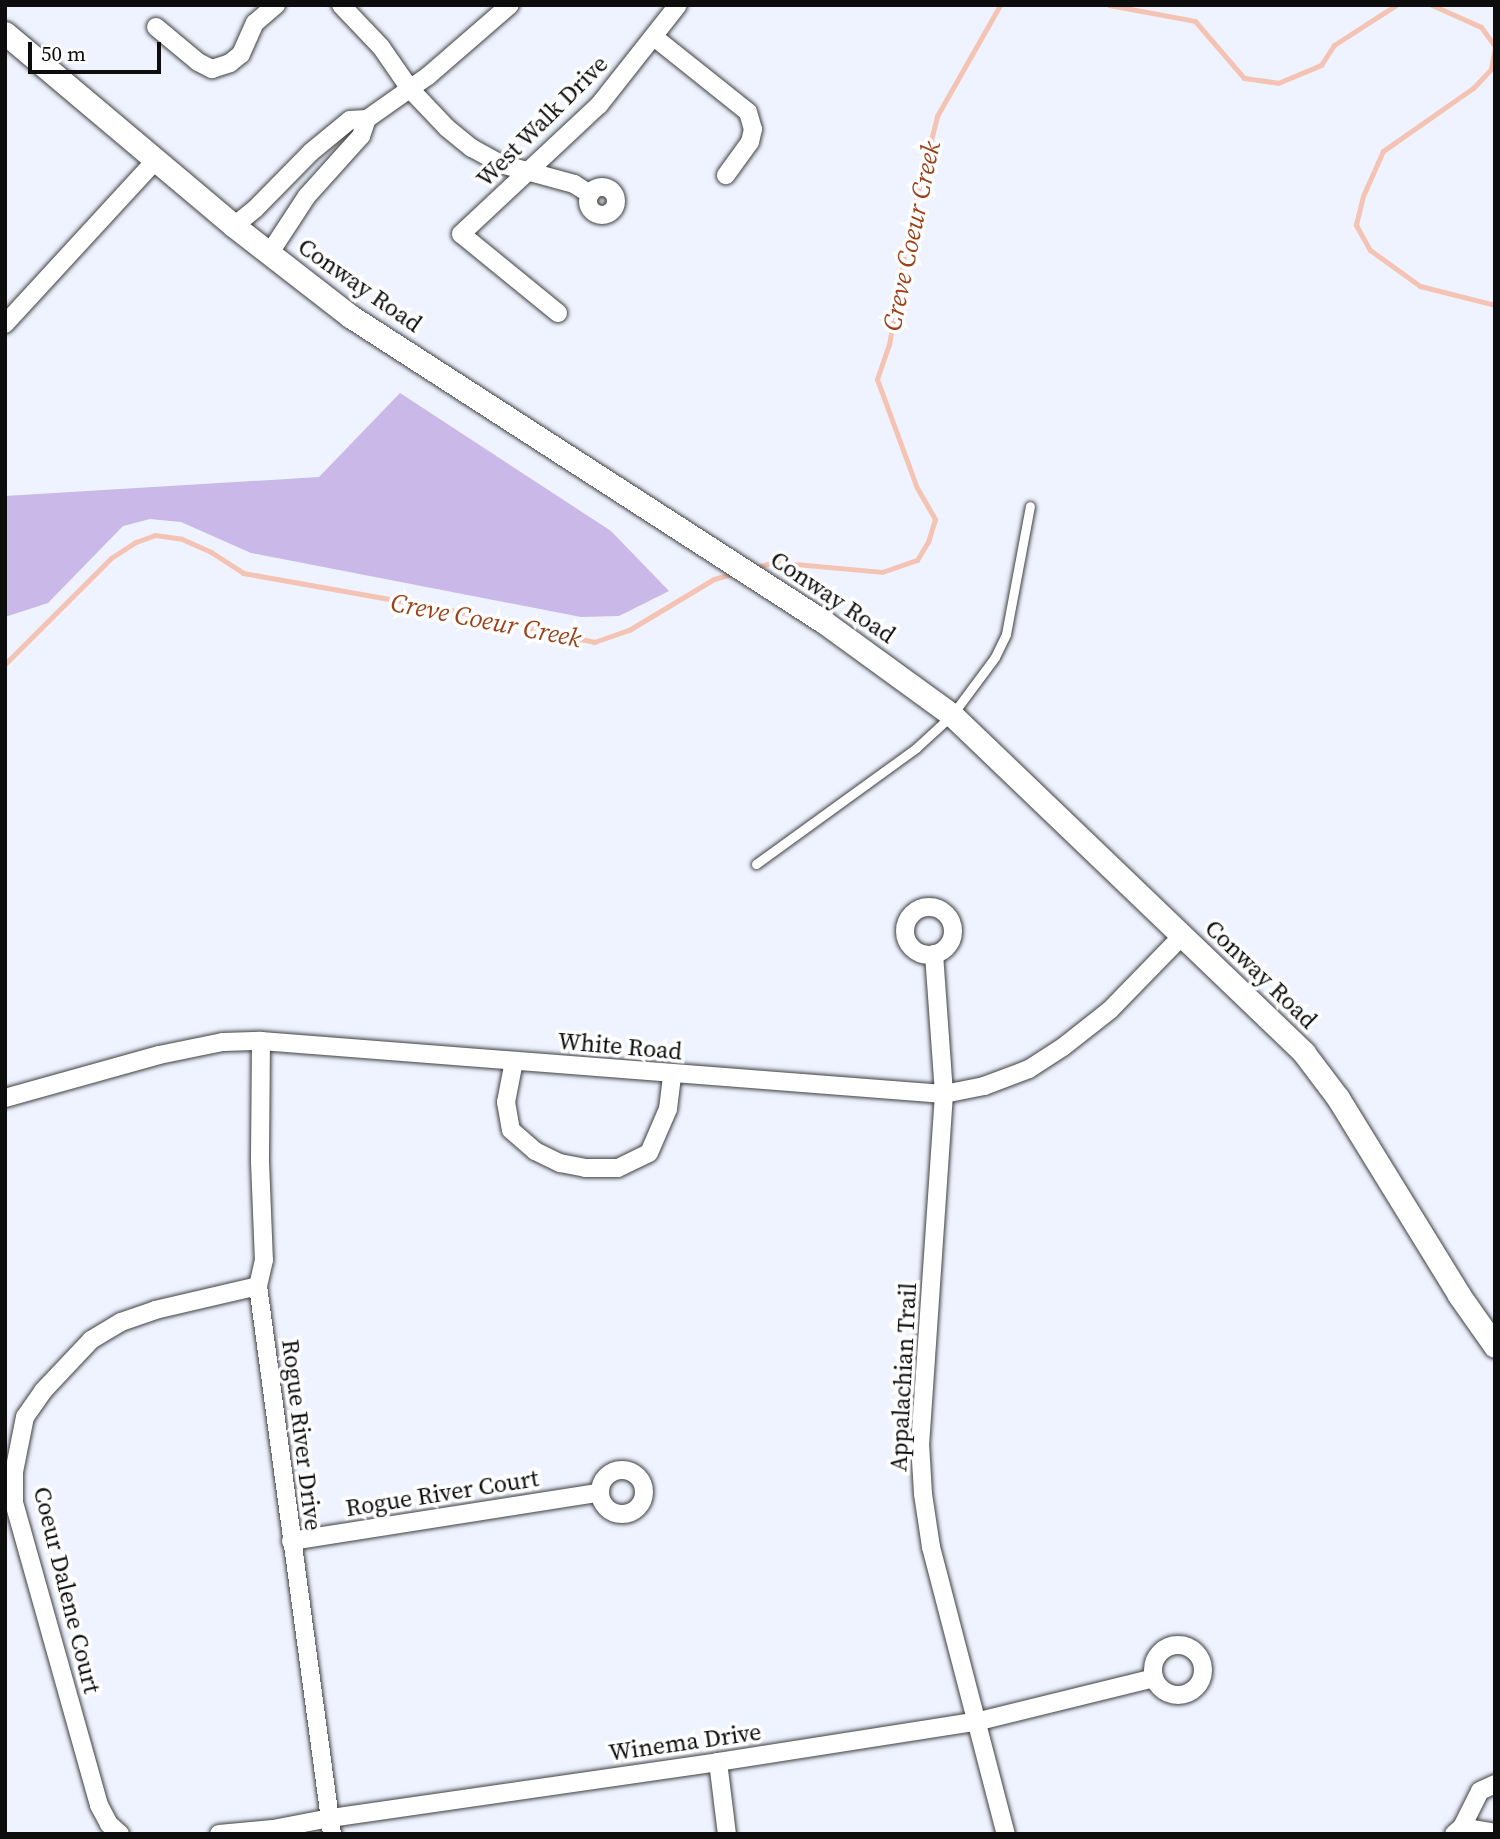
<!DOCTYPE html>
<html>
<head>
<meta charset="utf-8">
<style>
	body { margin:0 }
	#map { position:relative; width:1500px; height:1839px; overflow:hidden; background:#eef3ff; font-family:"Source Serif 4",serif }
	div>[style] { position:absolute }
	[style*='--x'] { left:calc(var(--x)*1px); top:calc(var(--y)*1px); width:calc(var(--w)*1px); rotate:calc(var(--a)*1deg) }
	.green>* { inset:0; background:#c9b8e8 }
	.stream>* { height:5px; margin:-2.5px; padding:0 2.5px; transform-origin:2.5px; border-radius:2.5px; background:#f5c3b3 }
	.roads { filter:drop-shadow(0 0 2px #404040) drop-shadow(0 0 2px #404040) }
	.service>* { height:9px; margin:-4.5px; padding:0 4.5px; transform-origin:4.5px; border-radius:4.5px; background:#fff }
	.minor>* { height:18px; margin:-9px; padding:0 9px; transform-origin:9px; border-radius:9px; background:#fff }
	.minor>.ring { margin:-9px; padding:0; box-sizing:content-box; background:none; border:18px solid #fff; border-radius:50% }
	.tertiary>* { height:23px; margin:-11.5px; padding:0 11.5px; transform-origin:11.5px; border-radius:11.5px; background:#fff }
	span { translate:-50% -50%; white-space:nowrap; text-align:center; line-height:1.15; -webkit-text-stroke:7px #fff; paint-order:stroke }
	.street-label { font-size:24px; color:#0d0d0d }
	.water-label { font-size:26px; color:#9c4119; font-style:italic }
	.frame { position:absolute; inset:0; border:7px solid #0d0d0d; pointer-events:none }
	.scale { position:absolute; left:28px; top:42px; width:133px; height:32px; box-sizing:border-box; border:4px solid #0d0d0d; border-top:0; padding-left:9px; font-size:21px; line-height:24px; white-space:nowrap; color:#0d0d0d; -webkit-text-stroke:5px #fff; paint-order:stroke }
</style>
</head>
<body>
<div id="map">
	<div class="green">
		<div style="clip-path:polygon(400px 393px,611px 531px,669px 591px,619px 616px,581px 617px,251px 553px,181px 522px,150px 519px,123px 526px,48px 603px,5px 617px,5px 496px,319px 477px)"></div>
	</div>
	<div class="stream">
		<div style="--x:1109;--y:5;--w:87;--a:10.5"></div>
		<div style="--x:1195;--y:21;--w:75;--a:49.3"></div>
		<div style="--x:1244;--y:78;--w:34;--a:8"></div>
		<div style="--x:1278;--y:83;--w:47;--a:-22.7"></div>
		<div style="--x:1321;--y:65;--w:24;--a:-57"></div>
		<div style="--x:1334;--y:45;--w:74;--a:-32.8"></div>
		<div style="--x:1432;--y:5;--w:54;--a:24.2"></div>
		<div style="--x:1481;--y:27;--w:24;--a:54"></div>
		<div style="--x:1495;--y:48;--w:21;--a:101"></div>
		<div style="--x:1491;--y:69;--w:26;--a:133"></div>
		<div style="--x:1473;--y:88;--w:110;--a:145"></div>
		<div style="--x:1383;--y:151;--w:49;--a:114"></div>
		<div style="--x:1363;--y:196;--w:30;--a:104"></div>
		<div style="--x:1356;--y:225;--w:29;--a:61"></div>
		<div style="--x:1370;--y:250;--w:62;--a:35.8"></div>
		<div style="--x:1420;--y:286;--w:77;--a:14.2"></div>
		<div style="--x:755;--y:568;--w:19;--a:-18"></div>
		<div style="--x:773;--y:562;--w:109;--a:5.2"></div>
		<div style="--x:882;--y:572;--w:37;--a:-19"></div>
		<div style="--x:917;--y:560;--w:21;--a:-59"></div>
		<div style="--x:928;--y:542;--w:24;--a:-73"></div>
		<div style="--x:935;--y:519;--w:36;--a:-120"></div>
		<div style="--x:917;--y:488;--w:116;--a:-110.2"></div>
		<div style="--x:877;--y:379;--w:36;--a:-71"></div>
		<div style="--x:889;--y:345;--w:116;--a:-80.5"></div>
		<div style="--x:908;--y:231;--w:119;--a:-75.8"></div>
		<div style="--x:937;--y:116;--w:128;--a:-60.4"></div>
		<div style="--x:5;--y:664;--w:150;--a:-45"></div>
		<div style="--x:111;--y:558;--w:30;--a:-33"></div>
		<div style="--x:136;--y:542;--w:20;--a:-20"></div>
		<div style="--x:155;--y:535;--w:27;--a:8"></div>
		<div style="--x:182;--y:539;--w:32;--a:24"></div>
		<div style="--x:211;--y:552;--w:38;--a:33"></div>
		<div style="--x:243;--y:573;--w:210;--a:10.1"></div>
		<div style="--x:450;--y:610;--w:148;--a:12.5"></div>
		<div style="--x:594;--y:642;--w:37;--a:-19"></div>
		<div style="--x:629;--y:630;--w:99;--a:-31"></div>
		<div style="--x:714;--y:579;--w:22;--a:-16"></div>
	</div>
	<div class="roads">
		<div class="service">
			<div style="--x:756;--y:864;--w:198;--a:-35.9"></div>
			<div style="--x:916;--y:748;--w:49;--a:-42.5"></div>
			<div style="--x:952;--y:715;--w:72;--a:-53.4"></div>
			<div style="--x:995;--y:657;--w:25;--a:-64"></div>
			<div style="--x:1006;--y:634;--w:130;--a:-79.4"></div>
		</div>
		<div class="minor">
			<div style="--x:341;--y:5;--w:58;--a:46.4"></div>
			<div style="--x:381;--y:47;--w:51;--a:55.4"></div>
			<div style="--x:410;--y:89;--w:54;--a:46.5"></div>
			<div style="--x:447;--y:128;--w:32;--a:39"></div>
			<div style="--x:472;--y:148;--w:33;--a:29"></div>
			<div style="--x:501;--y:164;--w:76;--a:15.3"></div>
			<div style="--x:574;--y:184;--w:19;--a:32"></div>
			<div style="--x:156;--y:27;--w:55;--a:39.8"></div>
			<div style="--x:198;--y:62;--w:16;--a:27"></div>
			<div style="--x:212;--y:69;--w:19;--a:-18"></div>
			<div style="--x:230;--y:63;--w:14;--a:-39"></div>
			<div style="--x:241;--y:54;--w:34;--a:-66"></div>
			<div style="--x:255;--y:23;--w:28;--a:-41"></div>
			<div style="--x:654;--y:37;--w:120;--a:38.6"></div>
			<div style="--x:748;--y:112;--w:18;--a:74"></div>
			<div style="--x:753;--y:129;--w:13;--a:103"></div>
			<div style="--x:750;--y:142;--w:41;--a:126"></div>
			<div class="ring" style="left:588px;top:187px;width:10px;height:10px"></div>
			<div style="--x:234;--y:226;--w:27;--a:-39"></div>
			<div style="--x:255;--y:209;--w:80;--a:-45.5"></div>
			<div style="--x:311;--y:152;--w:50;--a:-39.4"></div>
			<div style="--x:350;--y:120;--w:17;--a:-3"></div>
			<div style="--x:367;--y:119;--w:75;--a:-35.2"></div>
			<div style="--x:428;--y:76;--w:108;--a:-40.9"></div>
			<div style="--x:269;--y:254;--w:69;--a:-56.8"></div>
			<div style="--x:307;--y:196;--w:81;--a:-48"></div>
			<div style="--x:361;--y:136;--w:18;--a:-71"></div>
			<div style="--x:558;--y:313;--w:125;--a:-140.8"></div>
			<div style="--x:461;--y:234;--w:189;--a:-43.1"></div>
			<div style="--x:599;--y:105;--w:127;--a:-51.7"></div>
			<div style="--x:5;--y:324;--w:223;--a:-47.4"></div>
			<div class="ring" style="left:905px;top:907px;width:30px;height:30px"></div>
			<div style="--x:934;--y:954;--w:140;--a:85.9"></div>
			<div style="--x:944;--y:1094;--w:350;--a:93.9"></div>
			<div style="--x:920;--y:1443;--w:51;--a:86.6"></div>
			<div style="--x:923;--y:1494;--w:54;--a:81.4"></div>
			<div style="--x:931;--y:1547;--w:297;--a:75.4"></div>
			<div style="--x:261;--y:1041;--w:121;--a:90.5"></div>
			<div style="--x:260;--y:1162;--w:98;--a:87.7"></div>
			<div style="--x:264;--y:1260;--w:27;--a:103"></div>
			<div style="--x:258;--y:1286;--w:553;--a:82.31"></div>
			<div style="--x:514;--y:1061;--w:42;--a:101"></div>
			<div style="--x:506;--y:1102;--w:28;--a:80"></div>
			<div style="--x:511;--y:1130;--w:32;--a:41"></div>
			<div style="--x:535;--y:1151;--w:28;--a:26"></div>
			<div style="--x:560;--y:1163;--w:25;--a:11"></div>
			<div style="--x:585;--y:1168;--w:33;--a:0"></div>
			<div style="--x:618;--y:1168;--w:34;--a:-26"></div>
			<div style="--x:649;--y:1153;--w:48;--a:-66.6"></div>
			<div style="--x:668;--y:1109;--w:34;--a:-83"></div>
			<div style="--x:5;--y:1098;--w:160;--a:-15.6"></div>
			<div style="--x:159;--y:1055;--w:65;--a:-11.5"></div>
			<div style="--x:223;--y:1042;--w:38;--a:-2"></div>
			<div style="--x:261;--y:1041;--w:685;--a:4.44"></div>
			<div style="--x:944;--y:1094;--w:41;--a:-11.3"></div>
			<div style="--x:984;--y:1086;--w:48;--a:-20.7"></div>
			<div style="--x:1029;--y:1069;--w:40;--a:-32.9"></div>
			<div style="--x:1063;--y:1047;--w:60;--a:-38.2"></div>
			<div style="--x:1110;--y:1010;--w:105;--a:-45.8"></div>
			<div class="ring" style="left:600px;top:1470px;width:26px;height:26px"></div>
			<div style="--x:291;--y:1541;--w:312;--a:-8.9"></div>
			<div class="ring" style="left:1153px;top:1645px;width:32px;height:32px"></div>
			<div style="--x:718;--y:1762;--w:73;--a:82.9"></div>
			<div style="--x:1462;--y:1827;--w:40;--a:-63.4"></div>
			<div style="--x:1480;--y:1791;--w:17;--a:-25"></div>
			<div style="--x:120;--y:1834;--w:15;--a:-138"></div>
			<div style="--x:109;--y:1824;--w:21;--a:-118"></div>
			<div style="--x:99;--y:1805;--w:315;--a:-105.7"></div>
			<div style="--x:14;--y:1502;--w:30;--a:-90"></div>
			<div style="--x:14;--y:1472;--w:56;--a:-78.7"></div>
			<div style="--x:25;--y:1417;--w:32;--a:-55"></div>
			<div style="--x:43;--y:1391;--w:70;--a:-46.7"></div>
			<div style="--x:91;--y:1340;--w:35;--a:-31"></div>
			<div style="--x:121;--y:1322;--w:36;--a:-19"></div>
			<div style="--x:155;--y:1310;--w:106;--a:-13.1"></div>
			<div style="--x:219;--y:1834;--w:54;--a:-5.3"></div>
			<div style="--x:273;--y:1829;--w:58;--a:-10.9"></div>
			<div style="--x:330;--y:1818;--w:392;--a:-8.2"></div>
			<div style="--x:718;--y:1762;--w:264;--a:-8.9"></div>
			<div style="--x:979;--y:1721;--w:180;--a:-13.8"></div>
			<div style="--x:1454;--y:1834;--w:11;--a:-41"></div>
			<div style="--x:1462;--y:1827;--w:34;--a:10"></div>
		</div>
		<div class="tertiary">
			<div style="--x:5;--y:33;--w:299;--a:40.1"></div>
			<div style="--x:234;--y:226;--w:147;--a:37.8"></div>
			<div style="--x:350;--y:316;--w:564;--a:32.85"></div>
			<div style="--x:824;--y:622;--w:158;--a:36"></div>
			<div style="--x:952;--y:715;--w:488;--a:43.8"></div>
			<div style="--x:1304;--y:1053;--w:56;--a:52.9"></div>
			<div style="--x:1338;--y:1098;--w:231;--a:58.4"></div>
			<div style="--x:1459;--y:1295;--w:62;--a:54.8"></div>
		</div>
	</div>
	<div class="street-label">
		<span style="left:542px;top:121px;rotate:-45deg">West Walk Drive</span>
		<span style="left:360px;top:285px;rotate:35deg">Conway Road</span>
		<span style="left:833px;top:597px;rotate:34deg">Conway Road</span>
		<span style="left:1261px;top:974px;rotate:44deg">Conway Road</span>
		<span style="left:620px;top:1046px;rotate:5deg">White Road</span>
		<span style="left:903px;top:1377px;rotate:-87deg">Appalachian Trail</span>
		<span style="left:302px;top:1435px;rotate:83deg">Rogue River Drive</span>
		<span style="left:442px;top:1493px;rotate:-9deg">Rogue River Court</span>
		<span style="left:67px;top:1590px;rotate:76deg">Coeur Dalene Court</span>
		<span style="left:685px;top:1742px;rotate:-8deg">Winema Drive</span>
	</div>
	<div class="water-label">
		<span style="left:912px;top:236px;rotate:-78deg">Creve Coeur Creek</span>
		<span style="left:486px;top:621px;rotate:11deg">Creve Coeur Creek</span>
	</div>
	<div class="frame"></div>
	<div class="scale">50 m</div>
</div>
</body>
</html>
